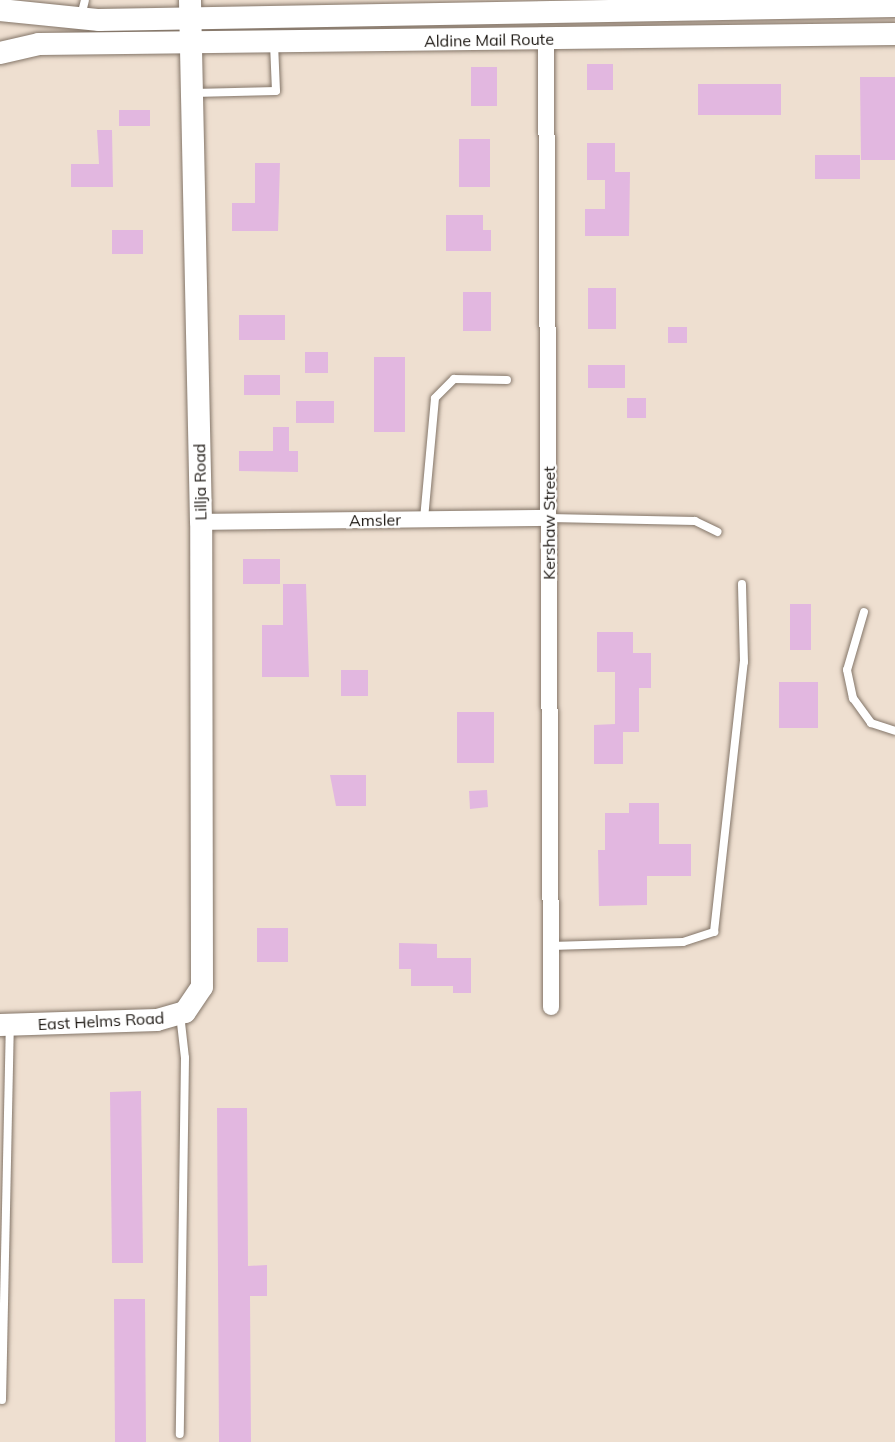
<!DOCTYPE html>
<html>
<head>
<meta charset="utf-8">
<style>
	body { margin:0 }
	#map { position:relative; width:895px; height:1442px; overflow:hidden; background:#eedfd0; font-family:Mulish,sans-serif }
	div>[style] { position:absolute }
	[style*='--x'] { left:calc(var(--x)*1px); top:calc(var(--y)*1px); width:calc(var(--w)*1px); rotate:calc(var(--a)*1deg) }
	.building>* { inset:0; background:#e2b7e0 }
	.roads { filter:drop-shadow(0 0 2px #837568) drop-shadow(0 0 2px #837568) }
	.lane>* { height:8px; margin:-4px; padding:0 4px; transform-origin:4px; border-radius:4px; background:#fff }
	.street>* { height:16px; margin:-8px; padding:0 8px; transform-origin:8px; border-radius:8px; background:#fff }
	.secondary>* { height:22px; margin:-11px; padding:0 11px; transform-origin:11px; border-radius:11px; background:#fff }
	span { translate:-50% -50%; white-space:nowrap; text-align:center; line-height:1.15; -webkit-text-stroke:4.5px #fff; paint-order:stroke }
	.street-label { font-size:16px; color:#1b1611 }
</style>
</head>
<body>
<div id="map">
	<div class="building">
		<div style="clip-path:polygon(587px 64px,613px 64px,613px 90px,587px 90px)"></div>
		<div style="clip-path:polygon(471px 67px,497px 67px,497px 106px,471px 106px)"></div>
		<div style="clip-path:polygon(860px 77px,895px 77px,895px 160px,861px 160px)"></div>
		<div style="clip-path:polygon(698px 84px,781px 84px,781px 115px,698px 115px)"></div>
		<div style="clip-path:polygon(119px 110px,150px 110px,150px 126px,119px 126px)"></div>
		<div style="clip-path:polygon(97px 130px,112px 130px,113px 187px,71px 187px,71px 164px,99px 164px)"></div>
		<div style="clip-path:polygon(459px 139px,490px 139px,490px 187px,459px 187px)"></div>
		<div style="clip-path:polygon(587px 143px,615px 143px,615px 172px,630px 172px,629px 236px,585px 236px,585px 209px,605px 209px,605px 180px,587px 180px)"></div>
		<div style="clip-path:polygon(815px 155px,860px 155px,860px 179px,815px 179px)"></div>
		<div style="clip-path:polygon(255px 163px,280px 163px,278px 231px,232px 231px,232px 203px,255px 203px)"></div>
		<div style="clip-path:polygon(446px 215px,483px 215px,483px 230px,491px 230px,491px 251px,446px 251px)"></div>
		<div style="clip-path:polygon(112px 230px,143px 230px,143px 254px,112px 254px)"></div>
		<div style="clip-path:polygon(588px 288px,616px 288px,616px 329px,588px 329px)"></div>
		<div style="clip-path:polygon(463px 292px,491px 292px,491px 331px,463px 331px)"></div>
		<div style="clip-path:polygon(239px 315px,285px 315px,285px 340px,239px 340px)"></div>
		<div style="clip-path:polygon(668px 327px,687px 327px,687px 343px,668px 343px)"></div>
		<div style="clip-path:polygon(305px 352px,328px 352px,328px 373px,305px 373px)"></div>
		<div style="clip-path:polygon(374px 357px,405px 357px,405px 432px,374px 432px)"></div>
		<div style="clip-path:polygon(588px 365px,625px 365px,625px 388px,588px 388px)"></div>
		<div style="clip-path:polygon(244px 375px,280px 375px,280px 395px,244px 395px)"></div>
		<div style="clip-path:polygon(627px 398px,646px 398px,646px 418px,627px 418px)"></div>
		<div style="clip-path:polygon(296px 401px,334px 401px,334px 423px,296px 423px)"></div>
		<div style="clip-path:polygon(273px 427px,289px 427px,289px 451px,298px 451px,298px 472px,239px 471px,239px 451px,273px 451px)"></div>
		<div style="clip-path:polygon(243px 559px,280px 559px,280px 584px,243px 584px)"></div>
		<div style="clip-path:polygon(283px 584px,306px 584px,309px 677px,262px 677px,262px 625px,283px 625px)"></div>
		<div style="clip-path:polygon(790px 604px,811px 604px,811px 650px,790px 650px)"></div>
		<div style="clip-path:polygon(597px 632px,633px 632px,633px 653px,651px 653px,651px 688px,639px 688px,639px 732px,623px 732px,623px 764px,594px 764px,594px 725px,615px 724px,615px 672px,597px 672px)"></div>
		<div style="clip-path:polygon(341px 670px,368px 670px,368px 696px,341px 696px)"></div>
		<div style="clip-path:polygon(779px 682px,818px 682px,818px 728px,779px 728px)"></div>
		<div style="clip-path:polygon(457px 712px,494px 712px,494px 763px,457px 763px)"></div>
		<div style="clip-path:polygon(330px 775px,366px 775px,366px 806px,336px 806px)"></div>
		<div style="clip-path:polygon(487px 790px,488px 807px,470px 809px,469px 791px)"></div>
		<div style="clip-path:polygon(629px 803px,659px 803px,659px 844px,691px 844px,691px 876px,647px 876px,647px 905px,599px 906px,598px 850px,605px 850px,605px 813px,629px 813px)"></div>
		<div style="clip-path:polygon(257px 928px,288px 928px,288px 962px,257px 962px)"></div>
		<div style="clip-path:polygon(399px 943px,437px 944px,437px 958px,471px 958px,471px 993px,453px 993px,453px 986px,411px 986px,411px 969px,399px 969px)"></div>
		<div style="clip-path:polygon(141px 1091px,143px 1263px,112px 1263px,110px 1092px)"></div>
		<div style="clip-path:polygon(217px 1108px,247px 1108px,248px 1266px,267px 1265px,267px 1296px,250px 1296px,251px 1442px,219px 1442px)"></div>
		<div style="clip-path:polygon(114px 1299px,145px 1299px,146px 1442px,115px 1442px)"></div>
	</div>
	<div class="roads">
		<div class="lane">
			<div style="--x:81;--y:16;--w:16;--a:-76"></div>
			<div style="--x:193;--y:93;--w:83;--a:-1.4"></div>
			<div style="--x:276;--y:91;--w:48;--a:-92.4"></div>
			<div style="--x:549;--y:518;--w:146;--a:1.2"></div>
			<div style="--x:695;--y:521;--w:25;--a:26"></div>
			<div style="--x:424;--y:519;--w:121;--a:-84.8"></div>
			<div style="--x:435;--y:398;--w:27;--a:-45"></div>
			<div style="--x:454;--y:379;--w:53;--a:1.1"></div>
			<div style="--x:864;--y:612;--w:60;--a:106.3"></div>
			<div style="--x:847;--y:670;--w:29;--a:78"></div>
			<div style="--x:853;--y:698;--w:31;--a:54"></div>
			<div style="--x:871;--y:723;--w:25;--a:18"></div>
			<div style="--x:551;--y:946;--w:132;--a:-1.7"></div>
			<div style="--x:683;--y:942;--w:33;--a:-18"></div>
			<div style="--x:714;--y:932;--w:272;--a:-83.7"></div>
			<div style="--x:744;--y:662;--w:78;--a:-91.5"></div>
			<div style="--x:180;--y:1014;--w:44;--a:83.5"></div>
			<div style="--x:185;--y:1058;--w:376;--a:90.8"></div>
			<div style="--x:2;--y:1400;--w:375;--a:-88.8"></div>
		</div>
		<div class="street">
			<div style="--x:546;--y:38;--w:969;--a:89.7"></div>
			<div style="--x:201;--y:522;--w:348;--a:-0.7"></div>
		</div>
		<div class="secondary">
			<div style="--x:0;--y:10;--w:100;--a:5.8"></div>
			<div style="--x:99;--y:20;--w:796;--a:-1.01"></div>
			<div style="--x:0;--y:53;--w:40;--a:-13"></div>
			<div style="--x:39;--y:44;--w:856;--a:-0.67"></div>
			<div style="--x:0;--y:1025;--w:157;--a:-1.8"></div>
			<div style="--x:157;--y:1020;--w:29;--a:-16"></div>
			<div style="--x:185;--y:1012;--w:30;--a:-56"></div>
			<div style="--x:202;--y:987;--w:465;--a:-90.1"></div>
			<div style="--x:201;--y:522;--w:522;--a:-91.21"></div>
		</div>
	</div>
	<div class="street-label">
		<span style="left:489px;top:40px;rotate:-1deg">Aldine Mail Route</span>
		<span style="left:200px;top:482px;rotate:-91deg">Lillja Road</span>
		<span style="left:375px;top:520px;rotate:-1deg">Amsler</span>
		<span style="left:549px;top:523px;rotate:-90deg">Kershaw Street</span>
		<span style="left:101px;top:1021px;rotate:-3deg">East Helms Road</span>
	</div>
</div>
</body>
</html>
